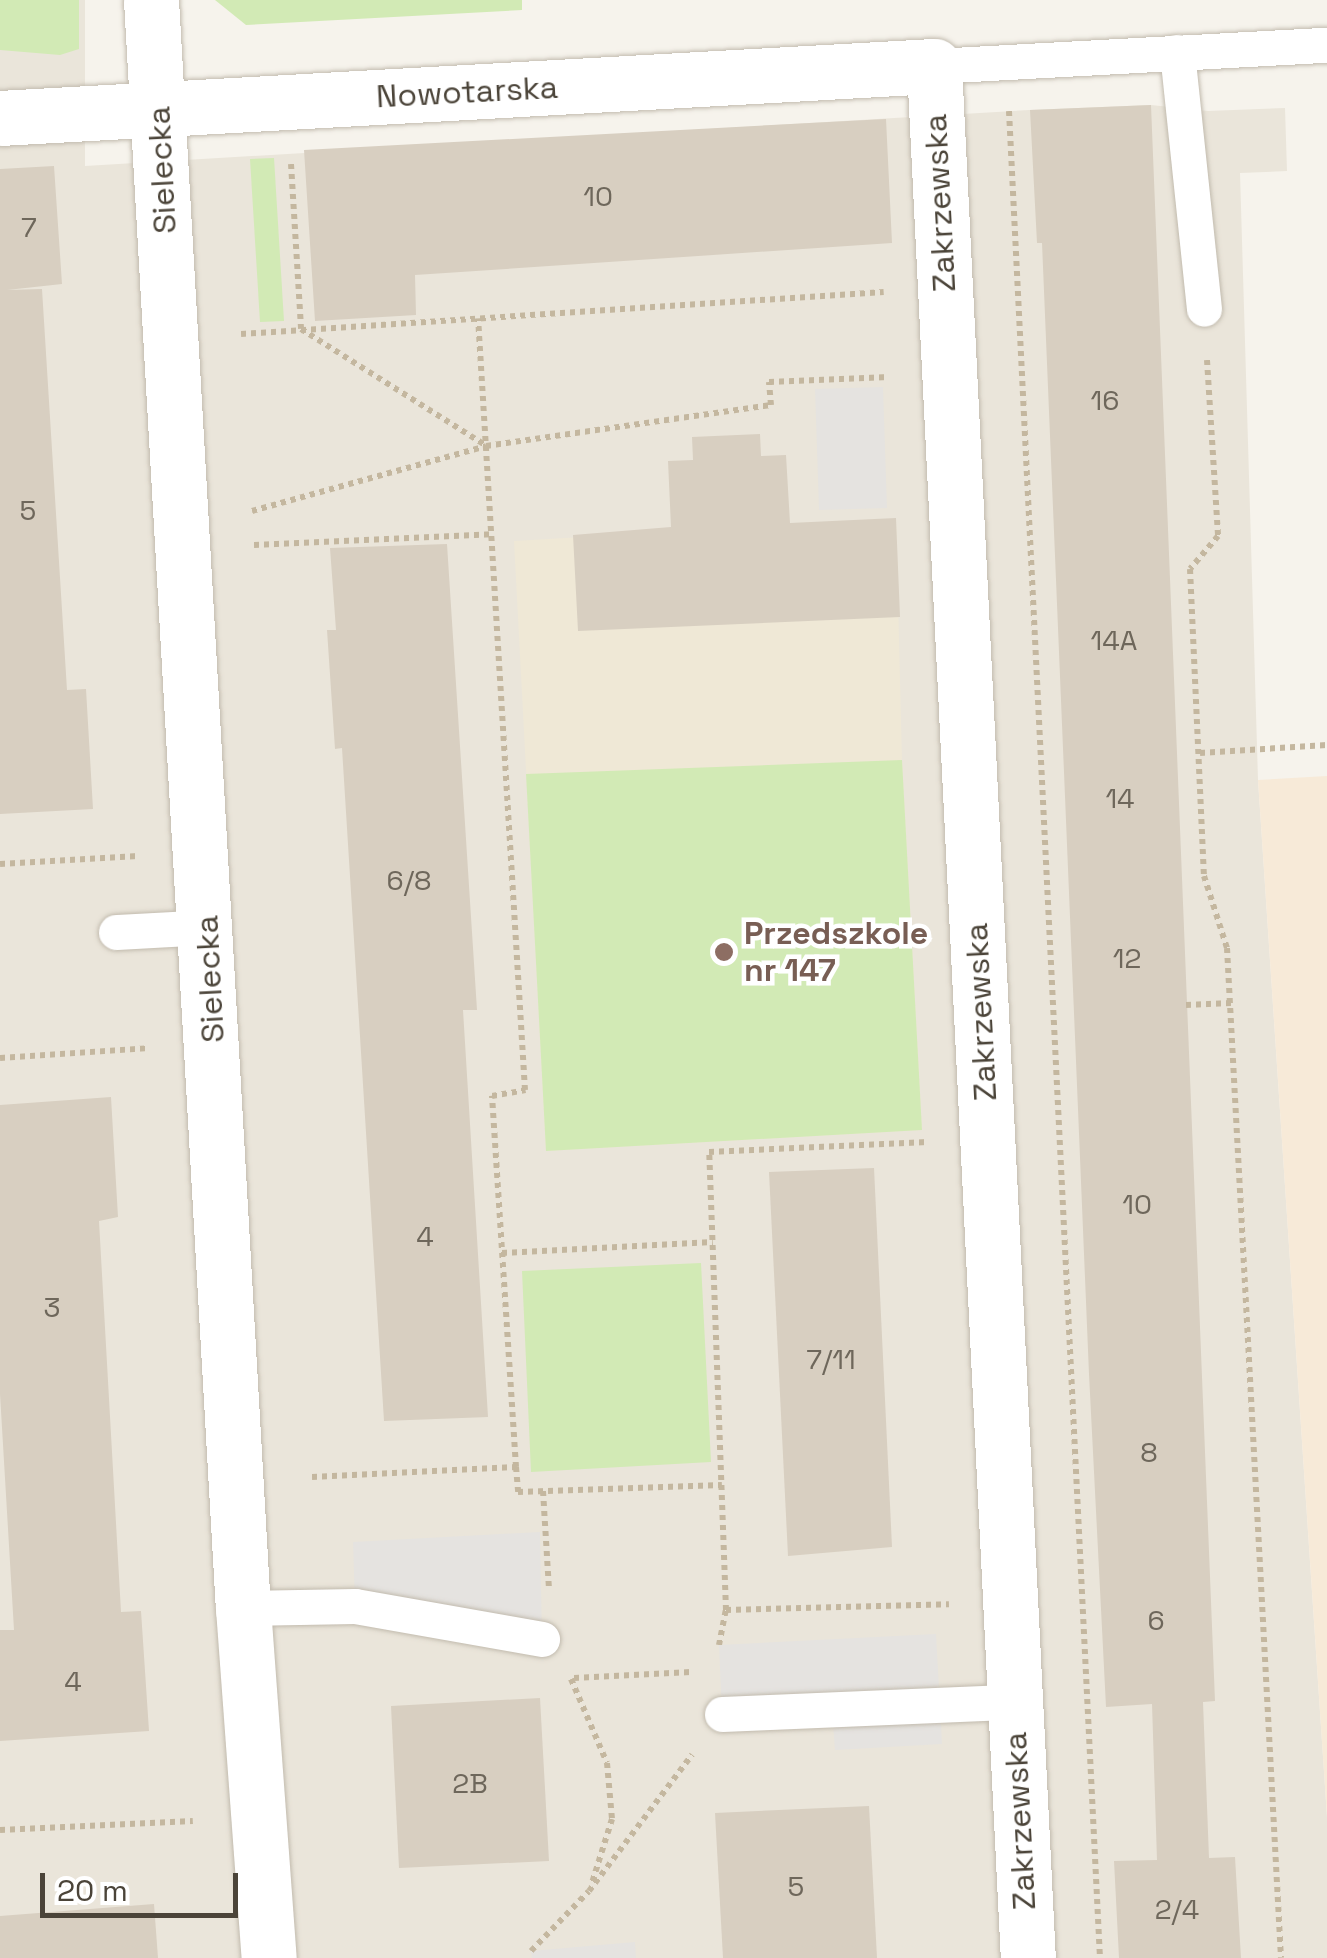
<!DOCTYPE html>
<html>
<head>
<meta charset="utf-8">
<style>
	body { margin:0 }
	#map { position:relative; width:1327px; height:1958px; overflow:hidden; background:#f6f3ec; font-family:"Space Grotesk",sans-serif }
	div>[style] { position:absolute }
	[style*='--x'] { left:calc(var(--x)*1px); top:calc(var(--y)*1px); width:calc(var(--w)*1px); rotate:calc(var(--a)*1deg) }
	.residential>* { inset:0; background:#eae5da }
	.commercial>* { inset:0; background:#f7ead8 }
	.education>* { inset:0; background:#efe8d6 }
	.green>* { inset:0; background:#d2eab5 }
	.parking>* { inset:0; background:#e5e3e0 }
	.building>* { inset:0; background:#d8cfc1 }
	.path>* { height:6px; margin-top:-3px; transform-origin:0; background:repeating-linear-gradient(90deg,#c4b79f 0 5px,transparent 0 10px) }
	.roads { filter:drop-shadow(0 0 2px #c2bbae) drop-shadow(0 0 2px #c2bbae) }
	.lane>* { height:35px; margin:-17.5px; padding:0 17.5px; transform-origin:17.5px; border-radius:17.5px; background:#fff }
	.street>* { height:55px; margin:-27.5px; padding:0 27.5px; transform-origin:27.5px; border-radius:27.5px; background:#fff }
	.dots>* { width:28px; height:28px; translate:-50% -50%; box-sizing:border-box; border:5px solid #fff; border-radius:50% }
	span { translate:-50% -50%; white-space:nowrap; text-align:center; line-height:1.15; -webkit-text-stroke:9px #fff; paint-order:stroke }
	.number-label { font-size:28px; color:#6e675b }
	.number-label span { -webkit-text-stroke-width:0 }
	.street-label { font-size:32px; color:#4b4439 }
	.education-label { font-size:32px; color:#785e54; font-weight:700 }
	.left { translate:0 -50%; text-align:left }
	.scale { position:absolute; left:40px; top:1873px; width:198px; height:45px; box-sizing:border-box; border:5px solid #4b4439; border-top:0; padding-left:12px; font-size:30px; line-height:35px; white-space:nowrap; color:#4b4439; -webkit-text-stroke:8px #fff; paint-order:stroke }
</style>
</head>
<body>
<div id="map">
	<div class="residential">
		<div style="clip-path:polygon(0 0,85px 0,85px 166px,1029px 110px,1151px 105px,1208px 111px,1285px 108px,1287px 171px,1240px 173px,1258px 780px,1327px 1817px,1327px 1958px,0 1958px)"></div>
	</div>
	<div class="commercial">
		<div style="clip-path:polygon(1327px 776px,1327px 1817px,1258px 780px)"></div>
	</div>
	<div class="education">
		<div style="clip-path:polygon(896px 519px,902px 760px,922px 1130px,546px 1151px,514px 541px)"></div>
	</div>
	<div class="green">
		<div style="clip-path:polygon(0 0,79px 0,79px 49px,60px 55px,0 50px)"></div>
		<div style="clip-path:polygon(215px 0,522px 0,522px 10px,246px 25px)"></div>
		<div style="clip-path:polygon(274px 158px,284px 321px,260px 322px,250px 159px)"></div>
		<div style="clip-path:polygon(902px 760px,922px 1130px,546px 1151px,526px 774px)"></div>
		<div style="clip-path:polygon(701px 1263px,711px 1462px,531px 1472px,522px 1271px)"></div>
	</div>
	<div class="parking">
		<div style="clip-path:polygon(883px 387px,887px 508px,819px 510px,815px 389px)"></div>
		<div style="clip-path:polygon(540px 1532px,542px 1639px,355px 1606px,353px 1542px)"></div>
		<div style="clip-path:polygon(936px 1634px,942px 1744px,835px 1750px,832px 1710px,722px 1714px,719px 1645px)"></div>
		<div style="clip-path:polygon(635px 1942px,636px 1958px,532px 1958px,531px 1951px)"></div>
	</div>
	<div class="building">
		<div style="clip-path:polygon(1151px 105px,1215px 1701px,1203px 1702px,1209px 1858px,1235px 1857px,1241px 1958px,1119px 1958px,1114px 1861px,1157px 1860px,1152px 1704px,1106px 1707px,1089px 1374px,1042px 243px,1037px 243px,1030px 110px)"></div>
		<div style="clip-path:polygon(886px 119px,892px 243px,415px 275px,416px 315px,315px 321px,304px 150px)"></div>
		<div style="clip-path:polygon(54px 166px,62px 284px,7px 290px,42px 289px,67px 690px,86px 689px,93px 809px,0 814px,0 169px)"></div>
		<div style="clip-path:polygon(760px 434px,761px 456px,786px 455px,790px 523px,896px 518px,900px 617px,578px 631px,573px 535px,671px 527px,668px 461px,693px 460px,692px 437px)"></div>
		<div style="clip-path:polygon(447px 544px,477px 1010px,463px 1010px,488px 1417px,384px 1421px,342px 748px,335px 749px,327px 630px,336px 630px,330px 548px)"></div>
		<div style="clip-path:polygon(111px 1097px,118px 1217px,99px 1221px,121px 1612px,141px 1611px,149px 1731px,0 1741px,0 1630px,14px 1630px,0 1394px,0 1105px)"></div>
		<div style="clip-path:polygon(874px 1168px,892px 1547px,788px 1556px,769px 1172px)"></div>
		<div style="clip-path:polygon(540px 1698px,549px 1861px,399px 1868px,391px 1706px)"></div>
		<div style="clip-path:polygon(869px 1806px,877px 1958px,723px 1958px,715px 1813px)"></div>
		<div style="clip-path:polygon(154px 1904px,158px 1958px,0 1958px,0 1916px)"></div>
	</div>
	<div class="path">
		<div style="--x:1009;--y:111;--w:1849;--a:87.18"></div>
		<div style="--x:291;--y:164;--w:165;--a:86.5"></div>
		<div style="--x:301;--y:329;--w:218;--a:32.2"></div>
		<div style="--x:241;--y:334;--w:644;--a:-3.74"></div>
		<div style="--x:1207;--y:360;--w:176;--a:86.4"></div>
		<div style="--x:1218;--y:536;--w:43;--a:130.3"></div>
		<div style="--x:1190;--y:569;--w:307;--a:87.4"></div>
		<div style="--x:1204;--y:876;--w:76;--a:72.3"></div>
		<div style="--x:1227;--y:948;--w:1011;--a:86.94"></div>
		<div style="--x:252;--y:511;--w:243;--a:-15.5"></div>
		<div style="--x:486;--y:446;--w:288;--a:-8.2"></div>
		<div style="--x:771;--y:405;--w:23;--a:-95"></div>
		<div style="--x:769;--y:382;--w:120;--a:-2.4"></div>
		<div style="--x:254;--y:545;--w:238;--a:-2.6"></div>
		<div style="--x:1200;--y:753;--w:127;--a:-3.6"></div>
		<div style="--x:0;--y:864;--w:138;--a:-3.3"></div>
		<div style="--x:1186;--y:1005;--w:45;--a:-2.5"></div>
		<div style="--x:0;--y:1058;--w:149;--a:-3.8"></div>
		<div style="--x:502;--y:1253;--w:211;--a:-3"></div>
		<div style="--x:516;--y:1467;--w:25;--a:85"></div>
		<div style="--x:518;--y:1492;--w:204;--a:-2"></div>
		<div style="--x:312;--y:1477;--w:204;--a:-2.8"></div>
		<div style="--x:516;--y:1467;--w:372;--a:-93.7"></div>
		<div style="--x:492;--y:1096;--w:34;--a:-10"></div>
		<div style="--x:525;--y:1090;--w:773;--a:-93.48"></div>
		<div style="--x:543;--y:1491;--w:99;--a:86.5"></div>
		<div style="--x:726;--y:1610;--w:223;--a:-1.5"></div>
		<div style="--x:719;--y:1645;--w:36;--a:-79"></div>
		<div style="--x:726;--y:1610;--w:458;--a:-92.1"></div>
		<div style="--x:709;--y:1152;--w:219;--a:-2.6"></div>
		<div style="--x:574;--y:1678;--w:117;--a:-2.9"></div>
		<div style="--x:571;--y:1679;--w:91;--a:66.8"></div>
		<div style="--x:607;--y:1763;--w:56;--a:84.9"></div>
		<div style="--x:612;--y:1819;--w:70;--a:107.4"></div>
		<div style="--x:0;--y:1830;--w:193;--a:-2.7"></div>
		<div style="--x:531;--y:1951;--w:83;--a:-46"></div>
		<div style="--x:589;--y:1891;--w:171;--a:-52.9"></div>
	</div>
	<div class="roads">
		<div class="lane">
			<div style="--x:1177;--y:52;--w:258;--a:84"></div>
			<div style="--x:934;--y:66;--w:394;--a:-3.1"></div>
			<div style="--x:116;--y:932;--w:91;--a:-3.1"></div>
			<div style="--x:243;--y:1608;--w:112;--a:-1"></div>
			<div style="--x:355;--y:1606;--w:190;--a:10"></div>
			<div style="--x:722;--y:1714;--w:291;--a:-2.4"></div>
		</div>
		<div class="street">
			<div style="--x:151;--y:0;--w:1611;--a:86.73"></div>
			<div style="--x:243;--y:1608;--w:351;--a:85.8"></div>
			<div style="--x:0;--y:118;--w:935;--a:-3.19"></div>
			<div style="--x:934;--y:66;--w:1894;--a:87.16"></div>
		</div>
	</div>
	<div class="dots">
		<div style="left:724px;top:952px;background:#8d6e63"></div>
	</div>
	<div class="number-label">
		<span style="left:598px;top:196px">10</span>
		<span style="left:29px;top:227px">7</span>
		<span style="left:1105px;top:400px">16</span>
		<span style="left:28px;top:510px">5</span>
		<span style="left:1114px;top:640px">14A</span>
		<span style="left:1120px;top:798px">14</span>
		<span style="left:409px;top:880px">6/8</span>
		<span style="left:1127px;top:958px">12</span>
		<span style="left:1137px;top:1204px">10</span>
		<span style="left:425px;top:1236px">4</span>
		<span style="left:52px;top:1307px">3</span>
		<span style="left:831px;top:1359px">7/11</span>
		<span style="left:1149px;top:1452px">8</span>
		<span style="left:1156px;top:1620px">6</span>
		<span style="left:73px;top:1681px">4</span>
		<span style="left:470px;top:1783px">2B</span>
		<span style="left:796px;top:1886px">5</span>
		<span style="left:1177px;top:1909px">2/4</span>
	</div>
	<div class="street-label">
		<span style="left:467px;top:92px;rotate:-3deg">Nowotarska</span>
		<span style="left:162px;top:170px;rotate:-93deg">Sielecka</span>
		<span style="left:940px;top:203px;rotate:-93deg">Zakrzewska</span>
		<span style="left:210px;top:979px;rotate:-93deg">Sielecka</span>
		<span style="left:981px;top:1012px;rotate:-93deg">Zakrzewska</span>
		<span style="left:1020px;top:1821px;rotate:-93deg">Zakrzewska</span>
	</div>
	<div class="education-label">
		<span class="left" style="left:744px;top:952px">Przedszkole<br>nr 147</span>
	</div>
	<div class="scale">20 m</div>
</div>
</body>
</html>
